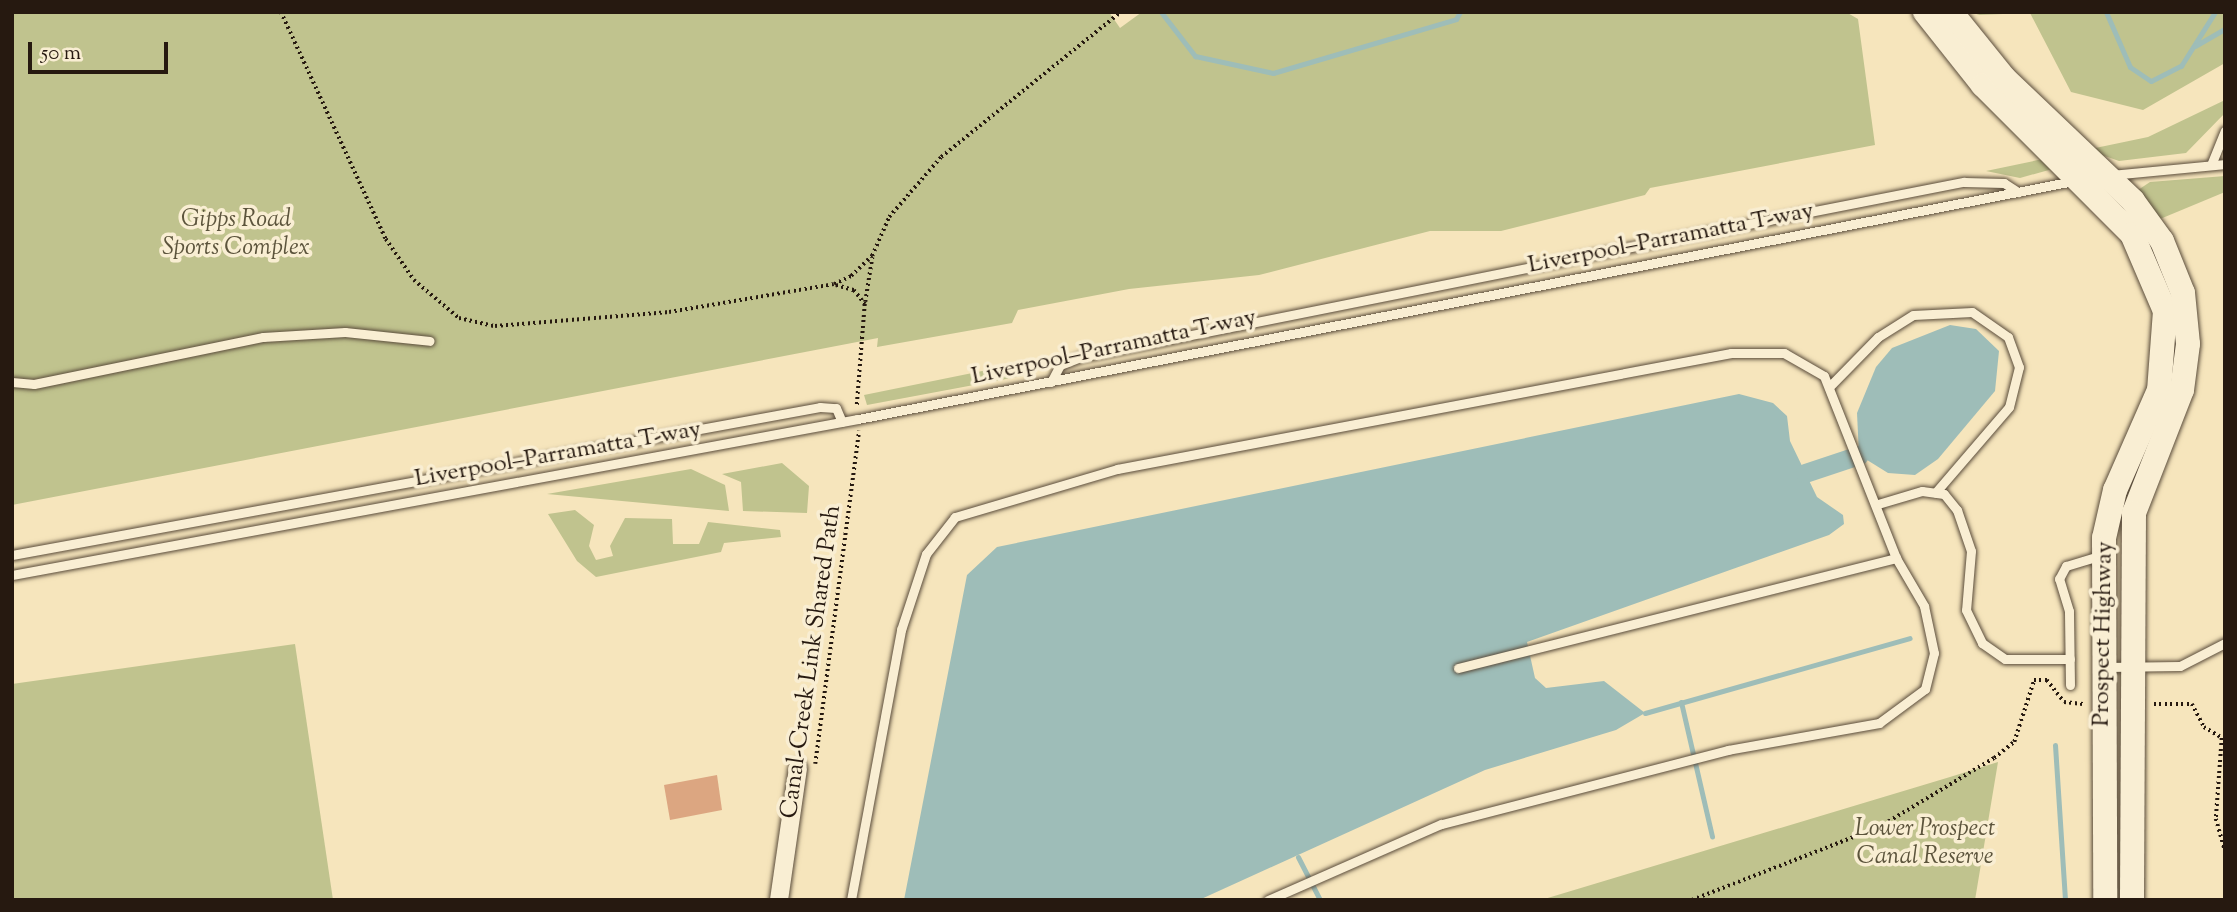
<!DOCTYPE html>
<html>
<head>
<meta charset="utf-8">
<style>
	body { margin:0 }
	#map { position:relative; width:2237px; height:912px; overflow:hidden; background:#f6e5bc; font-family:"Sorts Mill Goudy",serif }
	div>[style] { position:absolute }
	[style*='--x'] { left:calc(var(--x)*1px); top:calc(var(--y)*1px); width:calc(var(--w)*1px); rotate:calc(var(--a)*1deg) }
	.green>* { inset:0; background:#c0c38e }
	.water>* { inset:0; background:#9ebdb8 }
	.stream>* { height:5px; margin:-2.5px; padding:0 2.5px; transform-origin:2.5px; border-radius:2.5px; background:#9ebdb8 }
	.canal>* { height:19px; margin:-9.5px; padding:0 9.5px; transform-origin:9.5px; border-radius:9.5px; background:#9ebdb8 }
	.building>* { inset:0; background:#dca681 }
	.path>* { height:3.5px; margin-top:-1.75px; transform-origin:0; background:repeating-linear-gradient(90deg,#261910 0 2px,transparent 0 5.5px) }
	.roads { filter:drop-shadow(0 0 2px #5a4c3b) drop-shadow(0 0 2px #5a4c3b) }
	.lane>* { height:9px; margin:-4.5px; padding:0 4.5px; transform-origin:4.5px; border-radius:4.5px; background:#f9eed3 }
	.street>* { height:18px; margin:-9px; padding:0 9px; transform-origin:9px; border-radius:9px; background:#f9eed3 }
	.secondary>* { height:24px; margin:-12px; padding:0 12px; transform-origin:12px; border-radius:12px; background:#f9eed3 }
	span { translate:-50% -50%; white-space:nowrap; text-align:center; line-height:1.15; -webkit-text-stroke:7px #f9eed3; paint-order:stroke }
	.park-label { font-size:24px; color:#5c543c; font-style:italic }
	.street-label { font-size:24px; color:#261910 }
	.frame { position:absolute; inset:0; border:14px solid #261910; pointer-events:none }
	.scale { position:absolute; left:28px; top:42px; width:140px; height:32px; box-sizing:border-box; border:4px solid #261910; border-top:0; padding-left:9px; font-size:21px; line-height:24px; white-space:nowrap; color:#261910; -webkit-text-stroke:5px #f9eed3; paint-order:stroke }
</style>
</head>
<body>
<div id="map">
	<div class="green">
		<div style="clip-path:polygon(12px 12px,1109px 12px,1120px 28px,1142px 12px,1846px 12px,1858px 19px,1875px 145px,1650px 188px,1645px 195px,1501px 231px,1430px 231px,1259px 275px,1129px 289px,1018px 310px,1012px 323px,877px 347px,878px 338px,12px 505px)"></div>
		<div style="clip-path:polygon(1987px 12px,2225px 12px,2225px 63px,2143px 110px,2071px 92px,2030px 13px,1976px 15px)"></div>
		<div style="clip-path:polygon(2225px 100px,2225px 113px,2186px 153px,2119px 161px,2102px 155px,2020px 178px,1986px 171px,2148px 137px)"></div>
		<div style="clip-path:polygon(2225px 176px,2225px 192px,2160px 219px,2138px 190px,2150px 182px)"></div>
		<div style="clip-path:polygon(1031px 361px,1033px 374px,867px 405px,864px 395px)"></div>
		<div style="clip-path:polygon(782px 463px,809px 486px,807px 513px,743px 511px,741px 482px,722px 474px)"></div>
		<div style="clip-path:polygon(691px 469px,725px 485px,729px 511px,547px 494px)"></div>
		<div style="clip-path:polygon(575px 510px,594px 525px,589px 546px,596px 560px,613px 556px,610px 546px,625px 518px,672px 519px,673px 544px,699px 544px,708px 522px,780px 530px,781px 537px,724px 543px,721px 552px,596px 577px,577px 561px,548px 514px)"></div>
		<div style="clip-path:polygon(295px 644px,333px 900px,12px 900px,12px 684px)"></div>
		<div style="clip-path:polygon(1998px 762px,1975px 900px,1541px 900px,1950px 777px)"></div>
	</div>
	<div class="water">
		<div style="clip-path:polygon(1950px 325px,1976px 329px,1999px 351px,1995px 391px,1938px 459px,1915px 475px,1888px 473px,1859px 455px,1857px 413px,1876px 367px,1892px 348px)"></div>
		<div style="clip-path:polygon(1739px 394px,1773px 403px,1787px 416px,1790px 441px,1817px 497px,1843px 515px,1844px 524px,1829px 535px,1527px 642px,1535px 678px,1546px 688px,1604px 681px,1645px 713px,1616px 730px,1485px 770px,1199px 900px,904px 900px,967px 575px,997px 547px)"></div>
	</div>
	<div class="stream">
		<div style="--x:1161;--y:12;--w:56;--a:52.3"></div>
		<div style="--x:1195;--y:56;--w:80;--a:12.3"></div>
		<div style="--x:1273;--y:73;--w:191;--a:-16.4"></div>
		<div style="--x:1456;--y:19;--w:8;--a:-60"></div>
		<div style="--x:2106;--y:12;--w:60;--a:66.4"></div>
		<div style="--x:2130;--y:67;--w:25;--a:34"></div>
		<div style="--x:2151;--y:81;--w:34;--a:-27"></div>
		<div style="--x:2181;--y:66;--w:64;--a:-57.8"></div>
		<div style="--x:2195;--y:46;--w:34;--a:-30"></div>
		<div style="--x:1681;--y:702;--w:138;--a:77"></div>
		<div style="--x:1645;--y:713;--w:275;--a:-15.8"></div>
		<div style="--x:2055;--y:745;--w:155;--a:86.3"></div>
		<div style="--x:1298;--y:857;--w:48;--a:62.9"></div>
	</div>
	<div class="canal">
		<div style="--x:1805;--y:473;--w:57;--a:-18.4"></div>
	</div>
	<div class="building">
		<div style="clip-path:polygon(717px 775px,722px 810px,670px 820px,664px 785px)"></div>
	</div>
	<div class="path">
		<div style="--x:281;--y:12;--w:250;--a:65.2"></div>
		<div style="--x:386;--y:239;--w:50;--a:55.7"></div>
		<div style="--x:414;--y:280;--w:59;--a:40.2"></div>
		<div style="--x:459;--y:318;--w:37;--a:13"></div>
		<div style="--x:495;--y:326;--w:175;--a:-4.6"></div>
		<div style="--x:669;--y:312;--w:167;--a:-9.6"></div>
		<div style="--x:834;--y:284;--w:19;--a:-25"></div>
		<div style="--x:851;--y:276;--w:29;--a:-44"></div>
		<div style="--x:872;--y:256;--w:43;--a:-66.4"></div>
		<div style="--x:889;--y:217;--w:79;--a:-49.1"></div>
		<div style="--x:941;--y:157;--w:231;--a:-38.9"></div>
		<div style="--x:836;--y:285;--w:19;--a:16"></div>
		<div style="--x:854;--y:290;--w:18;--a:52"></div>
		<div style="--x:865;--y:304;--w:102;--a:94.5"></div>
		<div style="--x:865;--y:302;--w:45;--a:-81"></div>
		<div style="--x:2154;--y:704;--w:38;--a:0"></div>
		<div style="--x:2192;--y:704;--w:26;--a:62"></div>
		<div style="--x:2204;--y:727;--w:21;--a:31"></div>
		<div style="--x:2222;--y:738;--w:81;--a:94.2"></div>
		<div style="--x:2216;--y:819;--w:32;--a:74"></div>
		<div style="--x:815;--y:764;--w:336;--a:-82.5"></div>
		<div style="--x:1692;--y:900;--w:201;--a:-21.3"></div>
		<div style="--x:1879;--y:827;--w:134;--a:-31"></div>
		<div style="--x:1994;--y:758;--w:26;--a:-39"></div>
		<div style="--x:2014;--y:742;--w:65;--a:-72.1"></div>
		<div style="--x:2034;--y:680;--w:13;--a:0"></div>
		<div style="--x:2047;--y:680;--w:28;--a:52"></div>
		<div style="--x:2064;--y:702;--w:19;--a:6"></div>
	</div>
	<div class="roads">
		<div class="lane">
			<div style="--x:2211;--y:165;--w:37;--a:-68"></div>
			<div style="--x:2111;--y:175;--w:115;--a:-5.5"></div>
			<div style="--x:12;--y:382;--w:22;--a:5"></div>
			<div style="--x:34;--y:384;--w:234;--a:-11.6"></div>
			<div style="--x:263;--y:337;--w:82;--a:-3.5"></div>
			<div style="--x:345;--y:332;--w:85;--a:6"></div>
			<div style="--x:1051;--y:382;--w:19;--a:-62"></div>
			<div style="--x:1060;--y:365;--w:22;--a:-21"></div>
			<div style="--x:1081;--y:357;--w:494;--a:-11.3"></div>
			<div style="--x:1565;--y:260;--w:407;--a:-11.1"></div>
			<div style="--x:1964;--y:182;--w:40;--a:1.4"></div>
			<div style="--x:2004;--y:183;--w:17;--a:33"></div>
			<div style="--x:1829;--y:387;--w:70;--a:-45.6"></div>
			<div style="--x:1878;--y:337;--w:41;--a:-32.2"></div>
			<div style="--x:1913;--y:315;--w:59;--a:-2.9"></div>
			<div style="--x:1972;--y:312;--w:44;--a:34.8"></div>
			<div style="--x:2008;--y:337;--w:32;--a:70"></div>
			<div style="--x:2019;--y:367;--w:41;--a:104"></div>
			<div style="--x:2009;--y:407;--w:113;--a:130.7"></div>
			<div style="--x:1878;--y:504;--w:46;--a:-16.5"></div>
			<div style="--x:1922;--y:491;--w:22;--a:8"></div>
			<div style="--x:1944;--y:494;--w:21;--a:51"></div>
			<div style="--x:1957;--y:510;--w:43;--a:71.1"></div>
			<div style="--x:1971;--y:551;--w:59;--a:94.8"></div>
			<div style="--x:1966;--y:610;--w:37;--a:64"></div>
			<div style="--x:1982;--y:643;--w:28;--a:35"></div>
			<div style="--x:2005;--y:659;--w:65;--a:0"></div>
			<div style="--x:12;--y:555;--w:821;--a:-10.38"></div>
			<div style="--x:820;--y:407;--w:16;--a:4"></div>
			<div style="--x:836;--y:408;--w:15;--a:67"></div>
			<div style="--x:12;--y:575;--w:860;--a:-10.45"></div>
			<div style="--x:858;--y:419;--w:1238;--a:-11.08"></div>
			<div style="--x:2107;--y:667;--w:73;--a:-0.8"></div>
			<div style="--x:2180;--y:666;--w:51;--a:-27.1"></div>
			<div style="--x:1458;--y:668;--w:452;--a:-14.1"></div>
			<div style="--x:2070;--y:685;--w:74;--a:-90.8"></div>
			<div style="--x:2069;--y:611;--w:34;--a:-107"></div>
			<div style="--x:2059;--y:579;--w:15;--a:-62"></div>
			<div style="--x:2066;--y:566;--w:37;--a:-17"></div>
			<div style="--x:851;--y:900;--w:275;--a:-79.5"></div>
			<div style="--x:901;--y:630;--w:80;--a:-71.8"></div>
			<div style="--x:926;--y:554;--w:47;--a:-51.9"></div>
			<div style="--x:955;--y:517;--w:169;--a:-16.5"></div>
			<div style="--x:1117;--y:469;--w:625;--a:-10.7"></div>
			<div style="--x:1731;--y:353;--w:53;--a:0"></div>
			<div style="--x:1784;--y:353;--w:46;--a:29.9"></div>
			<div style="--x:1824;--y:376;--w:196;--a:68.4"></div>
			<div style="--x:1896;--y:558;--w:56;--a:59.7"></div>
			<div style="--x:1924;--y:606;--w:48;--a:78"></div>
			<div style="--x:1934;--y:653;--w:37;--a:104"></div>
			<div style="--x:1925;--y:689;--w:57;--a:143.5"></div>
			<div style="--x:1879;--y:723;--w:153;--a:169.9"></div>
			<div style="--x:1728;--y:750;--w:296;--a:165.5"></div>
			<div style="--x:1441;--y:824;--w:189;--a:156.3"></div>
		</div>
		<div class="street">
			<div style="--x:779;--y:900;--w:133;--a:-81.8"></div>
		</div>
		<div class="secondary">
			<div style="--x:1925;--y:12;--w:93;--a:51.5"></div>
			<div style="--x:1983;--y:85;--w:211;--a:45"></div>
			<div style="--x:2132;--y:234;--w:84;--a:66.8"></div>
			<div style="--x:2165;--y:311;--w:79;--a:94.3"></div>
			<div style="--x:2159;--y:390;--w:109;--a:113.7"></div>
			<div style="--x:2115;--y:490;--w:49;--a:102.9"></div>
			<div style="--x:2104;--y:538;--w:362;--a:89.8"></div>
			<div style="--x:1951;--y:12;--w:85;--a:51.2"></div>
			<div style="--x:2004;--y:78;--w:178;--a:43.6"></div>
			<div style="--x:2133;--y:201;--w:49;--a:54.1"></div>
			<div style="--x:2162;--y:241;--w:56;--a:68"></div>
			<div style="--x:2183;--y:293;--w:51;--a:84.4"></div>
			<div style="--x:2188;--y:344;--w:46;--a:97.4"></div>
			<div style="--x:2182;--y:390;--w:132;--a:111.3"></div>
			<div style="--x:2134;--y:513;--w:387;--a:90.3"></div>
		</div>
	</div>
	<div class="park-label">
		<span style="left:236px;top:235px">Gipps Road<br>Sports Complex</span>
		<span style="left:1925px;top:844px">Lower Prospect<br>Canal Reserve</span>
	</div>
	<div class="street-label">
		<span style="left:1671px;top:239px;rotate:-11deg">Liverpool–Parramatta T-way</span>
		<span style="left:1114px;top:348px;rotate:-12deg">Liverpool–Parramatta T-way</span>
		<span style="left:558px;top:455px;rotate:-10deg">Liverpool–Parramatta T-way</span>
		<span style="left:2104px;top:634px;rotate:-89deg">Prospect Highway</span>
		<span style="left:812px;top:662px;rotate:-82deg">Canal-Creek Link Shared Path</span>
	</div>
	<div class="frame"></div>
	<div class="scale">50 m</div>
</div>
</body>
</html>
